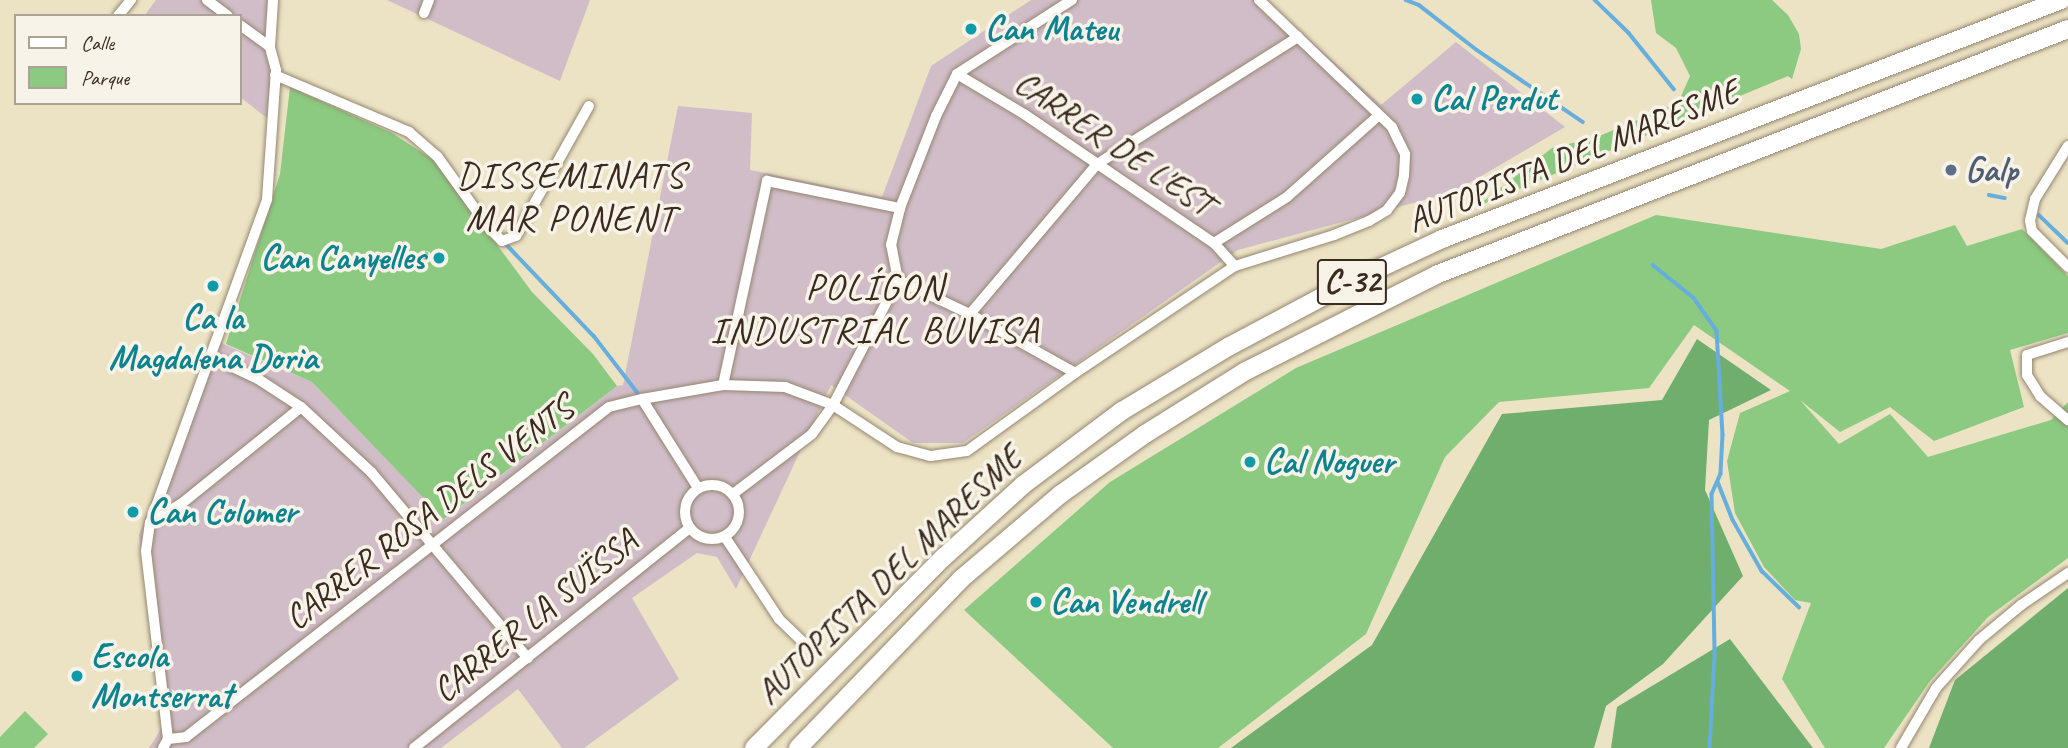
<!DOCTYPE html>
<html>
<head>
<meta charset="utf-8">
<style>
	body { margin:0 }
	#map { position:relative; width:2068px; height:748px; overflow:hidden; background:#ece3c4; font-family:Caveat,sans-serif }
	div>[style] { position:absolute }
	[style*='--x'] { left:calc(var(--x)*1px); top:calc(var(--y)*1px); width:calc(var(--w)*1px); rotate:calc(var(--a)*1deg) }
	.industrial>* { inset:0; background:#d1bdc8 }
	.green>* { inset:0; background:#8bca80 }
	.forest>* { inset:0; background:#70ae6e }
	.stream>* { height:3.5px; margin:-1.75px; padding:0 1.75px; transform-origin:1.75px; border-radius:1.75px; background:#65aedd }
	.roads { filter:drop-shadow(0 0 2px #948671) drop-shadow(0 0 2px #948671) }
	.minor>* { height:10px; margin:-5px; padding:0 5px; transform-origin:5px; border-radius:5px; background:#fff }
	.minor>.ring { margin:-5px; padding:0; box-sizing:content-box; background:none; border:10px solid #fff; border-radius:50% }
	.motorway>* { height:18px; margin:-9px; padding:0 9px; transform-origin:9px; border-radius:9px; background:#fff }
	.dots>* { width:19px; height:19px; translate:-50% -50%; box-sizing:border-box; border:4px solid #f7f3e8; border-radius:50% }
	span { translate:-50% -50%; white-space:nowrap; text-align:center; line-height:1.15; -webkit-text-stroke:7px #f7f3e8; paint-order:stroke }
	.shield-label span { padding:2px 5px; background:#f7f3e8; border:2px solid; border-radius:5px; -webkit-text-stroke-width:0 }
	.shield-label { font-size:33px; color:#3b2a1e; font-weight:700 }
	.culture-label { font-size:35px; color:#0d838f; font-weight:700 }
	.left { translate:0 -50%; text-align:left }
	.right { translate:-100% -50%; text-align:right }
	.street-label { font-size:35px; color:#3b2a1e }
	.service-label { font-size:35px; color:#4e5e75; font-weight:700 }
	.neighbourhood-label { font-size:37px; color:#3b2a1e; letter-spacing:2px }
	.legend { position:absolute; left:14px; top:14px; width:228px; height:91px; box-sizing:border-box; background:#f7f3e8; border:2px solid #aca397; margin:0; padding:9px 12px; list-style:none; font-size:21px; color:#3b2a1e }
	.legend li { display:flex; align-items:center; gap:14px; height:35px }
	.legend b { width:35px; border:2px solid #aca397 }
</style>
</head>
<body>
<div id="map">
	<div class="industrial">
		<div style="clip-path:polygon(156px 0,277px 0,267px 118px,240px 97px,240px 16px,144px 16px)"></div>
		<div style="clip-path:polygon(387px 0,590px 0,560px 81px)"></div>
		<div style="clip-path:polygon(1031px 0,1266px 0,1381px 105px,1456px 42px,1565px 127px,1454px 192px,1238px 250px,963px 443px,913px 443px,831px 385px,736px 589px,717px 557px,697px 553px,632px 598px,679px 679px,584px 748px,562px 748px,518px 689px,441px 748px,149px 748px,163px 726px,139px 535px,212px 339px,312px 382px,445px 519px,617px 386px,623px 385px,678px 106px,752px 113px,750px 170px,882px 197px,931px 66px)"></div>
	</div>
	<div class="green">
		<div style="clip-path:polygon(1651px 0,1772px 0,1788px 15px,1799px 34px,1801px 49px,1792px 79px,1788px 76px,1476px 207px,1552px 148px,1597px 137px,1678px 103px,1690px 76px,1676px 48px,1656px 33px)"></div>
		<div style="clip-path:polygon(290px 87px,392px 133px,435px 161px,532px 292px,593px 354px,617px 386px,444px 519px,312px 382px,226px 344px,280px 174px)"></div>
		<div style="clip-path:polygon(1656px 215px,1881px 249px,1955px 225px,1967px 246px,2022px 229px,2068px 276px,2068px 333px,2010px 350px,2024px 407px,1934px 441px,1890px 407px,1840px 432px,1800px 400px,1839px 444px,1890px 414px,1928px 457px,2051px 420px,2068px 402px,2068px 558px,1988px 617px,1930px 681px,1884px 748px,1825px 748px,1782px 679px,1811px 603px,1795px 600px,1764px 567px,1735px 513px,1727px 461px,1740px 413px,1790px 391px,1694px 325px,1649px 388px,1499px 402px,1445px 457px,1366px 634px,1218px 748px,1113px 748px,964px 610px,1110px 482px,1296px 368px)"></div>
		<div style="clip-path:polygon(25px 711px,48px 734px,34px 748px,0 748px,0 737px)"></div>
	</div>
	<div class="forest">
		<div style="clip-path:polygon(1697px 339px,1771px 390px,1709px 420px,1705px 490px,1743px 576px,1663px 664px,1606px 706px,1594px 748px,1231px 748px,1372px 645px,1502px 414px,1662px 400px)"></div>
		<div style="clip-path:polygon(2068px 588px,2068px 748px,1929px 748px,1955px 680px)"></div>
		<div style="clip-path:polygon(1730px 639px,1813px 748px,1611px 748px,1617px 707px)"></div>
	</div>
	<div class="stream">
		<div style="--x:1406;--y:0;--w:14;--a:21"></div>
		<div style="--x:1419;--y:5;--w:73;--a:37.8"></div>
		<div style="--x:1477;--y:50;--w:128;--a:34.2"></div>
		<div style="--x:1595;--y:0;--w:47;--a:44.1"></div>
		<div style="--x:1629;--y:33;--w:72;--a:51.2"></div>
		<div style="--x:1989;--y:195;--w:16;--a:11"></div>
		<div style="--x:2039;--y:215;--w:40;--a:44"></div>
		<div style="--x:505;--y:243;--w:129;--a:46.3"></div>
		<div style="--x:594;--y:336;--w:77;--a:52.4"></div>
		<div style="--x:1653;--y:265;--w:53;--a:38.8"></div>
		<div style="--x:1694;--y:298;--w:40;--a:55.1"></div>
		<div style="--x:1717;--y:331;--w:104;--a:86.7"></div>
		<div style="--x:1723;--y:435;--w:39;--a:93"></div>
		<div style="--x:1721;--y:474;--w:22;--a:114"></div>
		<div style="--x:1712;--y:494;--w:162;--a:88.9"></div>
		<div style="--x:1715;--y:656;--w:92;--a:93.1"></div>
		<div style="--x:1718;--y:482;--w:41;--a:68.5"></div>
		<div style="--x:1733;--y:520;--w:59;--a:60.4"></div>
		<div style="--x:1762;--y:571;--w:52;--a:44.2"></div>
	</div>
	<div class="roads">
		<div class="minor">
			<div style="--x:207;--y:0;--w:26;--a:37"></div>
			<div style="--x:424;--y:13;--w:14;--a:-69"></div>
			<div style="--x:118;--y:16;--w:21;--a:-51"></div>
			<div style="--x:240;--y:25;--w:37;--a:36"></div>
			<div style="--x:957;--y:74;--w:78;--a:30.8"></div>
			<div style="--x:1024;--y:114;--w:230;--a:34.2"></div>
			<div style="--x:1214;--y:243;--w:31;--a:48"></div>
			<div style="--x:957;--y:74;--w:137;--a:-32.8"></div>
			<div style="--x:275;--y:75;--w:146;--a:23"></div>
			<div style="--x:409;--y:132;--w:37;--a:41"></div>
			<div style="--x:437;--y:156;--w:89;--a:54.2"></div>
			<div style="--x:489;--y:228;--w:18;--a:45"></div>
			<div style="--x:502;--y:241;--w:15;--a:-20"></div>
			<div style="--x:516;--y:236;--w:149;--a:-60.7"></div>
			<div style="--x:2068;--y:146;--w:62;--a:121.9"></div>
			<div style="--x:2035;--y:199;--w:22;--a:103"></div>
			<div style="--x:2030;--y:220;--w:11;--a:80"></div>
			<div style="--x:2032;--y:231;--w:51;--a:45"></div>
			<div style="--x:1214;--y:243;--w:86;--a:-32.2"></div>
			<div style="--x:1287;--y:197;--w:123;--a:-41.7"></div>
			<div style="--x:898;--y:280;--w:36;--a:-101"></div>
			<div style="--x:891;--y:245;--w:38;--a:-76"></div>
			<div style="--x:900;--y:208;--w:99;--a:-68.6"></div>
			<div style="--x:936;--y:116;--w:47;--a:-63.4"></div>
			<div style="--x:898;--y:280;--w:80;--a:25.3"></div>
			<div style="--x:970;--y:314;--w:120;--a:29.3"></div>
			<div style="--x:970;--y:314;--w:197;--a:-49.7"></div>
			<div style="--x:1097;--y:164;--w:238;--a:-32.3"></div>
			<div style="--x:2068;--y:342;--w:43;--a:162.4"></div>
			<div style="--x:2027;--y:355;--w:20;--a:90"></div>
			<div style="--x:2027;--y:375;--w:25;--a:58"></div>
			<div style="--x:2040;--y:396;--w:37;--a:41"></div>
			<div style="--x:209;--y:356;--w:54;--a:25.1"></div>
			<div style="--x:258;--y:379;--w:51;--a:33.1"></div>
			<div style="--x:301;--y:407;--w:97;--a:42.9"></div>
			<div style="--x:372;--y:473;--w:242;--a:49.9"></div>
			<div style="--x:723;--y:385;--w:209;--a:-77.8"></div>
			<div style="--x:767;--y:181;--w:136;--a:11.5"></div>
			<div style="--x:642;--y:399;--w:82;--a:-9.8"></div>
			<div style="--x:723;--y:385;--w:62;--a:1.8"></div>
			<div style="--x:785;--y:387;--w:51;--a:20.6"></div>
			<div style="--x:833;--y:405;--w:77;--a:33.3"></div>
			<div style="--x:897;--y:447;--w:35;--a:15"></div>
			<div style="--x:931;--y:456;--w:36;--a:-8"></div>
			<div style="--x:967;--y:451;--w:133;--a:-35.8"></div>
			<div style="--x:1075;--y:373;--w:192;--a:-33.8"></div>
			<div style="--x:1235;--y:266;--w:104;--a:-17.4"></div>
			<div style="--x:1334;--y:235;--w:38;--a:-22"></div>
			<div style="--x:1369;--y:221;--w:21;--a:-31"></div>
			<div style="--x:1387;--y:210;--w:21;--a:-53"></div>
			<div style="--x:1400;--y:193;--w:18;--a:-77"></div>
			<div style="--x:1404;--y:175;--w:21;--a:-87"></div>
			<div style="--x:1405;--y:154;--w:30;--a:-116"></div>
			<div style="--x:1392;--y:127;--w:184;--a:-136.3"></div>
			<div class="ring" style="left:685px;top:485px;width:44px;height:44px"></div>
			<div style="--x:733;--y:494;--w:99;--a:-37.2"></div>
			<div style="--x:812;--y:434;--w:36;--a:-54"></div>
			<div style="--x:833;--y:405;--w:141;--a:-62.5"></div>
			<div style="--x:150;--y:523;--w:36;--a:-32"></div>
			<div style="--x:181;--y:504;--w:154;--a:-38.9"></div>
			<div style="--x:725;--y:537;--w:98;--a:56.6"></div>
			<div style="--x:779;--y:619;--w:33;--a:44"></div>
			<div style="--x:168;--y:739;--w:18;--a:-6"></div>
			<div style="--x:186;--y:737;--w:536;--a:-37.96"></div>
			<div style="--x:609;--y:407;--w:34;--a:-14"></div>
			<div style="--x:642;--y:399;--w:105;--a:57.8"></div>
			<div style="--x:163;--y:748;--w:10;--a:-61"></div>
			<div style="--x:168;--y:739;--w:189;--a:-96.7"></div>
			<div style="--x:146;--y:551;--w:28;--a:-82"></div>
			<div style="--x:150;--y:523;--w:344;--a:-70.1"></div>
			<div style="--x:267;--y:199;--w:129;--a:-86"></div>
			<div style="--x:276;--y:70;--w:24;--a:-105"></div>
			<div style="--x:270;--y:47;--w:47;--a:-86.3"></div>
			<div style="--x:414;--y:748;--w:353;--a:-38.6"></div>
			<div style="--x:1901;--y:748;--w:69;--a:-59.7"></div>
			<div style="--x:1936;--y:688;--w:64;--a:-48.1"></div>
			<div style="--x:1979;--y:640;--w:55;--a:-39.8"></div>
			<div style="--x:2021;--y:605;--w:57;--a:-34.2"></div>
		</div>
		<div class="motorway">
			<div style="--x:754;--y:748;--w:269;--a:-45.2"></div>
			<div style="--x:944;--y:557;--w:107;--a:-42.3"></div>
			<div style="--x:1023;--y:485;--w:124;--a:-36.8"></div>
			<div style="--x:1122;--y:411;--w:124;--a:-31.1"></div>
			<div style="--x:1228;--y:347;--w:140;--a:-28"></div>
			<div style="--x:1352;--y:281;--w:99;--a:-25"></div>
			<div style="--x:1442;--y:239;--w:664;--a:-21.11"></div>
			<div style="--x:798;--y:748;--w:235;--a:-46"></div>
			<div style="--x:961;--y:579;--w:131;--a:-40.4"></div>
			<div style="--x:1061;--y:494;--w:103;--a:-35.5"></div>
			<div style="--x:1145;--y:434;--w:119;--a:-32"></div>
			<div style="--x:1246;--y:371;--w:215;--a:-26.8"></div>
			<div style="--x:1438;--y:274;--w:676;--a:-21.25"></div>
		</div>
	</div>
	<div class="dots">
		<div style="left:971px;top:29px;background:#0f9aa8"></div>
		<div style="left:1417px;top:99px;background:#0f9aa8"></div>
		<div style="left:1951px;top:170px;background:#5c6f8a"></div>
		<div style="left:439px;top:258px;background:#0f9aa8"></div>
		<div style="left:213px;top:286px;background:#0f9aa8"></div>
		<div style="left:1250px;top:462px;background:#0f9aa8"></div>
		<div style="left:133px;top:512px;background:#0f9aa8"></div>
		<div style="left:1036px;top:602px;background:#0f9aa8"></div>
		<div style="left:77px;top:676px;background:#0f9aa8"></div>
	</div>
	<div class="shield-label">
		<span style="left:1352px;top:282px">C-32</span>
	</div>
	<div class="culture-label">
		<span class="left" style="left:985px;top:29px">Can Mateu</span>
		<span class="left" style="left:1431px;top:99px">Cal Perdut</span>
		<span class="right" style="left:425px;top:258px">Can Canyelles</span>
		<span style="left:213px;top:338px">Ca la<br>Magdalena Doria</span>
		<span class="left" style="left:1264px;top:462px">Cal Noguer</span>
		<span class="left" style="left:147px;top:512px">Can Colomer</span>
		<span class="left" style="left:1050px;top:602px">Can Vendrell</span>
		<span class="left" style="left:91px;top:676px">Escola<br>Montserrat</span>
	</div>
	<div class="street-label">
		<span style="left:1114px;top:143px;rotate:34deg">CARRER DE L'EST</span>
		<span style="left:1573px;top:156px;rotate:-22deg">AUTOPISTA DEL MARESME</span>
		<span style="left:429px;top:513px;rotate:-38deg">CARRER ROSA DELS VENTS</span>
		<span style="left:889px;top:575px;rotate:-44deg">AUTOPISTA DEL MARESME</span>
		<span style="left:535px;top:616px;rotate:-39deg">CARRER LA SUÏSSA</span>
	</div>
	<div class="service-label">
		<span class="left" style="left:1965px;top:170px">Galp</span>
	</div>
	<div class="neighbourhood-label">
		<span style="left:571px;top:197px">DISSEMINATS<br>MAR PONENT</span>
		<span style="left:875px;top:309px">POLÍGON<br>INDUSTRIAL BUVISA</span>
	</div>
	<ul class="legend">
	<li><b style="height:9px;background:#fff"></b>Calle</li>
	<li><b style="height:19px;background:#8bca80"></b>Parque</li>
	</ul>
</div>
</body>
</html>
